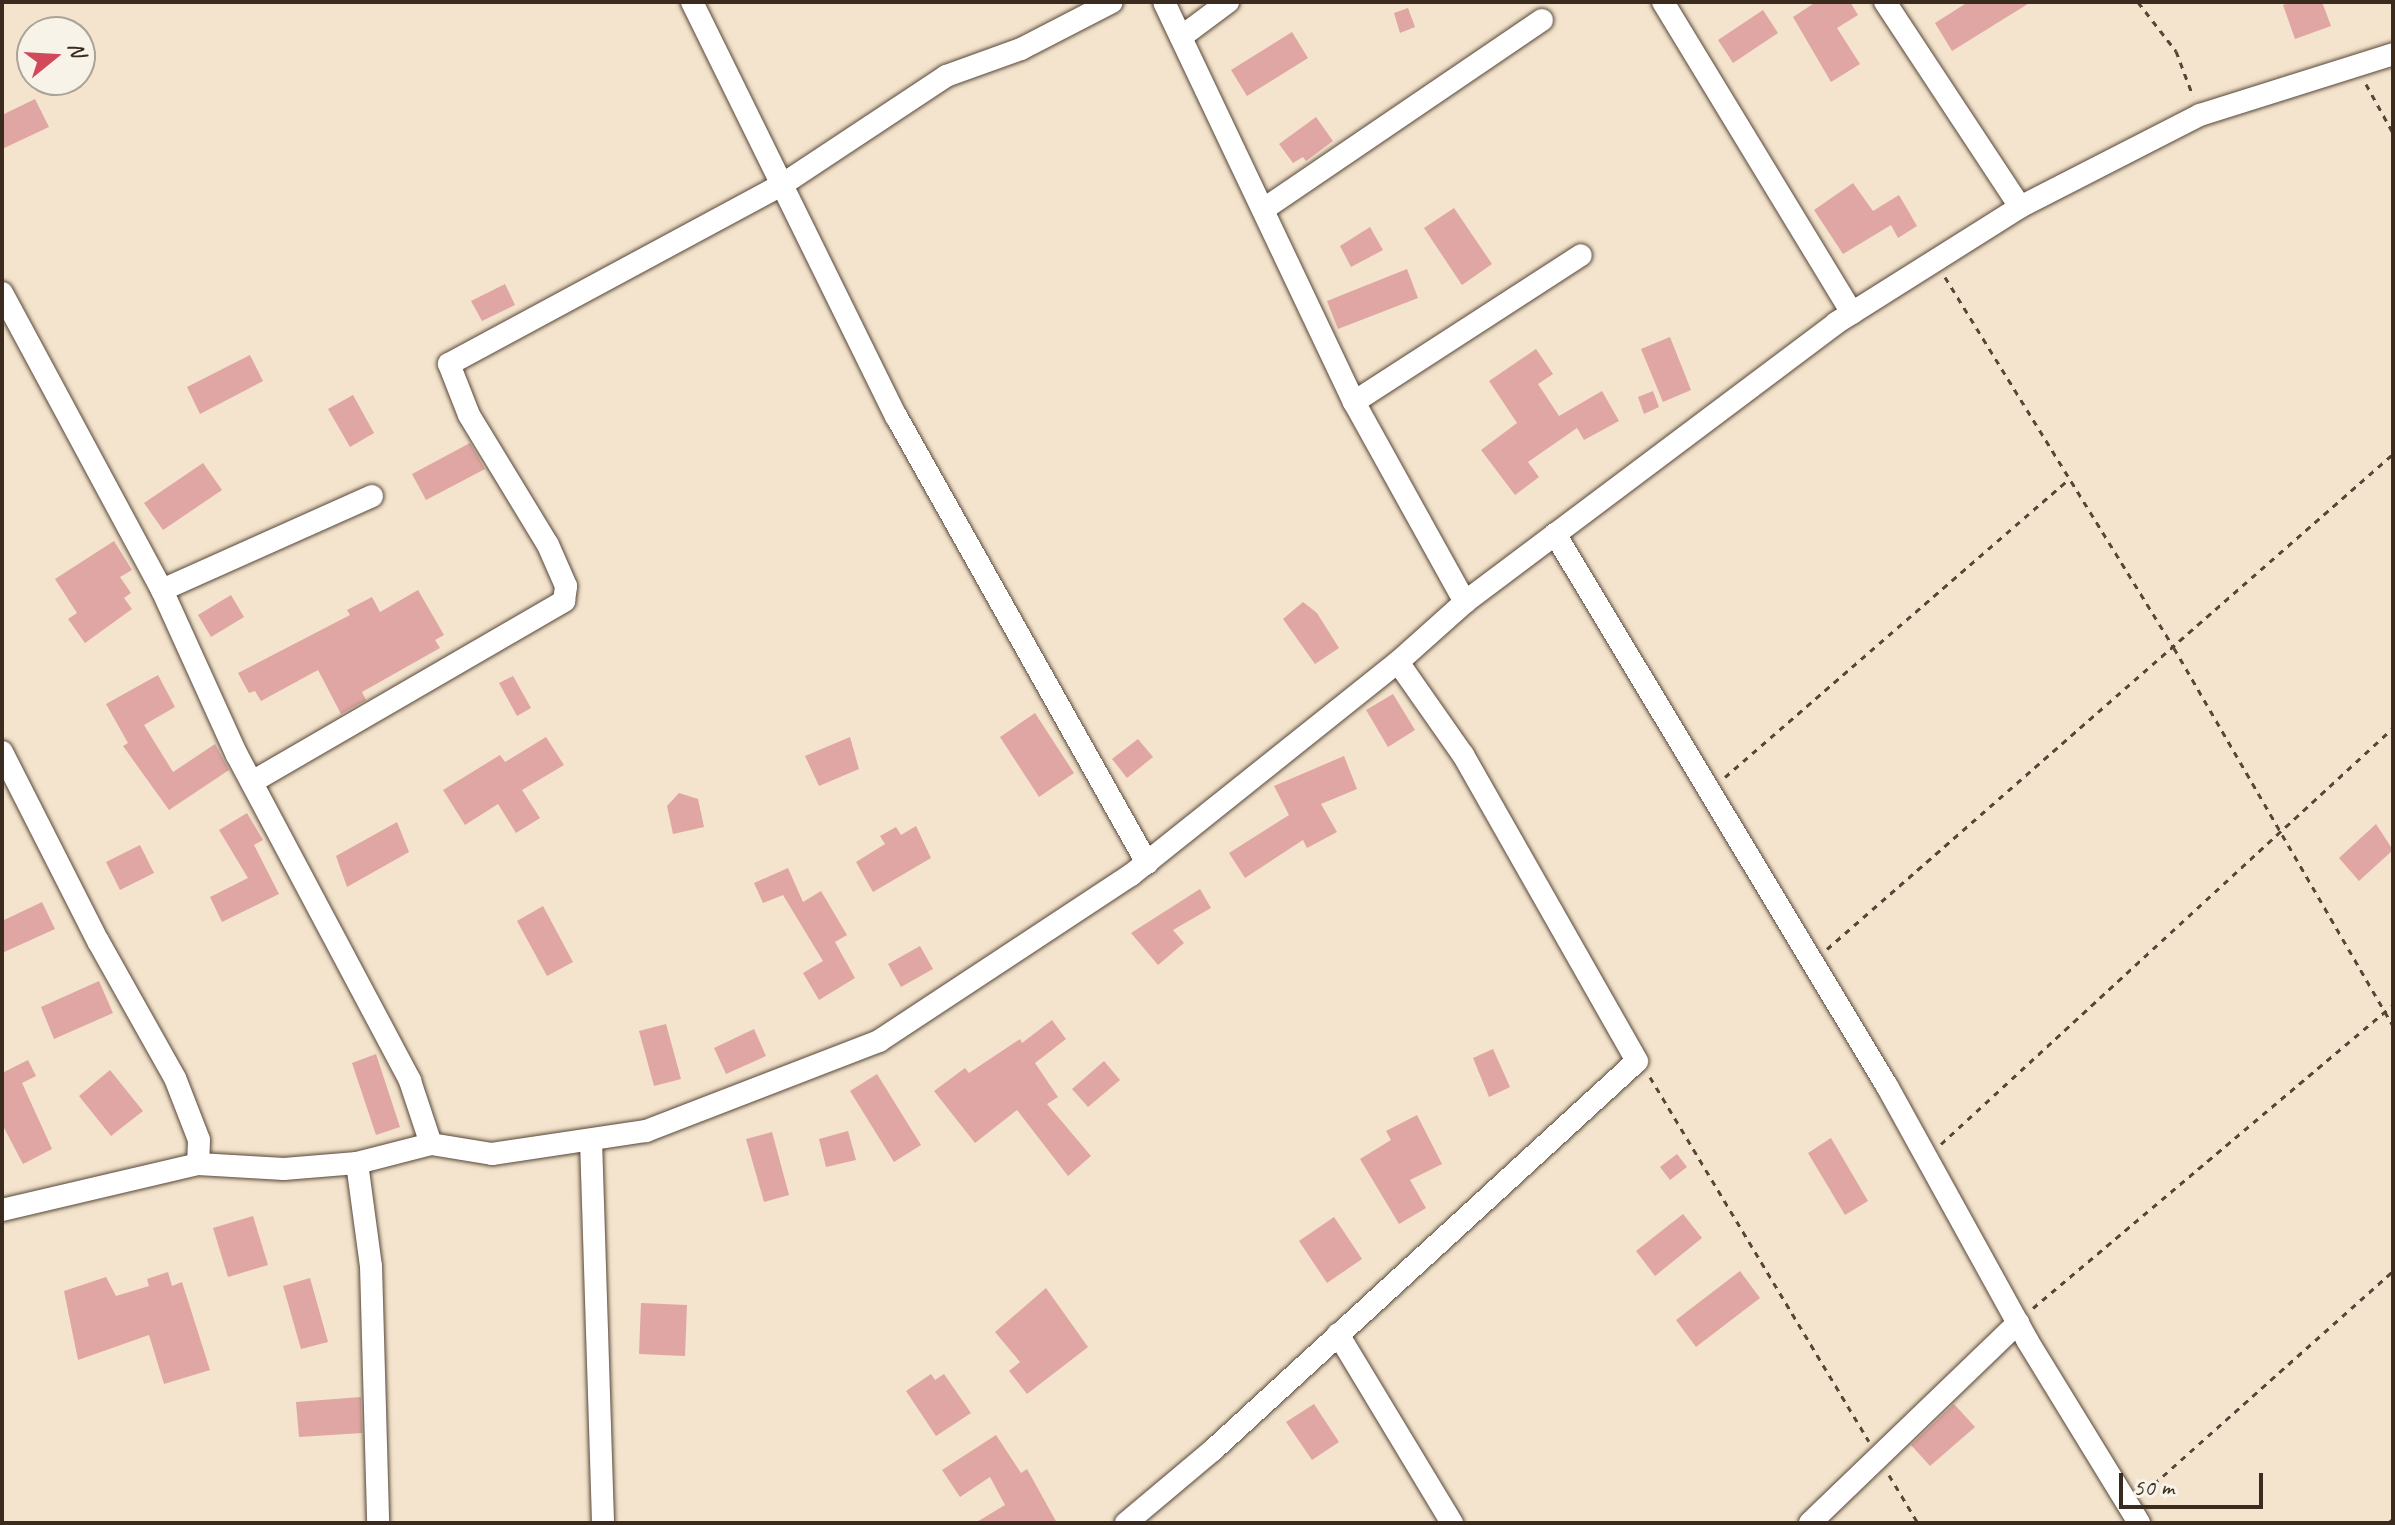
<!DOCTYPE html>
<html>
<head>
<meta charset="utf-8">
<style>
	body { margin:0 }
	#map { position:relative; width:2395px; height:1525px; overflow:hidden; background:#f4e4cd; font-family:Caveat,sans-serif }
	div>[style] { position:absolute }
	[style*='--x'] { left:calc(var(--x)*1px); top:calc(var(--y)*1px); width:calc(var(--w)*1px); rotate:calc(var(--a)*1deg) }
	.building>* { inset:0; background:#e0a6a3 }
	.path>* { height:3px; margin-top:-1.5px; transform-origin:0; background:repeating-linear-gradient(90deg,#574638 0 6px,transparent 0 12px) }
	.roads { filter:drop-shadow(0 0 2px #574638) drop-shadow(0 0 2px #574638) }
	.street>* { height:22px; margin:-11px; padding:0 11px; transform-origin:11px; border-radius:11px; background:#fff }
	span { translate:-50% -50%; white-space:nowrap; text-align:center; line-height:1.15; -webkit-text-stroke:6px #f7f3e8; paint-order:stroke }
	.frame { position:absolute; inset:0; border:4px solid #3b2a1e; pointer-events:none }
	.north { position:absolute; left:16px; top:16px; width:80px; height:80px; box-sizing:border-box; background:#f7f3e8; border:2px solid #aca397; border-radius:50%; rotate:72deg; font-size:22px; font-weight:700; line-height:32px; text-align:center; color:#3b2a1e }
	.north::after { content:''; display:block; margin:auto; width:28px; height:36px; background:#d1495b; clip-path:polygon(50% 0,100% 100%,50% 72%,0 100%) }
	.scale { position:absolute; left:2119px; top:1473px; width:144px; height:36px; box-sizing:border-box; border:4px solid #3b2a1e; border-top:0; padding-left:10px; font-size:24px; line-height:28px; white-space:nowrap; color:#3b2a1e; -webkit-text-stroke:6px #f7f3e8; paint-order:stroke }
</style>
</head>
<body>
<div id="map">
	<div class="building">
		<div style="clip-path:polygon(1816px 2px,1850px 2px,1858px 15px,1837px 28px,1860px 64px,1831px 82px,1793px 17px)"></div>
		<div style="clip-path:polygon(1968px 2px,2031px 2px,1952px 51px,1935px 23px)"></div>
		<div style="clip-path:polygon(2292px 2px,2322px 2px,2331px 26px,2295px 39px,2283px 5px)"></div>
		<div style="clip-path:polygon(1408px 8px,1415px 27px,1400px 33px,1394px 13px)"></div>
		<div style="clip-path:polygon(1763px 10px,1778px 33px,1733px 63px,1718px 40px)"></div>
		<div style="clip-path:polygon(1292px 32px,1308px 58px,1247px 96px,1231px 70px)"></div>
		<div style="clip-path:polygon(35px 99px,49px 127px,2px 149px,2px 115px)"></div>
		<div style="clip-path:polygon(1316px 117px,1333px 141px,1306px 161px,1303px 157px,1293px 163px,1279px 144px)"></div>
		<div style="clip-path:polygon(1853px 183px,1873px 211px,1899px 195px,1917px 226px,1898px 238px,1891px 225px,1843px 254px,1814px 210px)"></div>
		<div style="clip-path:polygon(1454px 208px,1492px 264px,1462px 285px,1424px 228px)"></div>
		<div style="clip-path:polygon(1370px 227px,1383px 250px,1351px 267px,1340px 246px)"></div>
		<div style="clip-path:polygon(1407px 269px,1418px 298px,1338px 329px,1327px 301px)"></div>
		<div style="clip-path:polygon(505px 284px,515px 305px,482px 321px,471px 301px)"></div>
		<div style="clip-path:polygon(1670px 337px,1691px 390px,1663px 402px,1641px 349px)"></div>
		<div style="clip-path:polygon(1536px 349px,1553px 374px,1538px 384px,1559px 416px,1602px 391px,1619px 421px,1584px 440px,1577px 428px,1528px 462px,1539px 477px,1515px 495px,1481px 450px,1517px 423px,1489px 381px)"></div>
		<div style="clip-path:polygon(250px 355px,263px 381px,200px 414px,187px 387px)"></div>
		<div style="clip-path:polygon(1653px 391px,1659px 407px,1644px 414px,1638px 397px)"></div>
		<div style="clip-path:polygon(353px 395px,374px 433px,350px 447px,328px 409px)"></div>
		<div style="clip-path:polygon(470px 443px,485px 469px,426px 500px,412px 474px)"></div>
		<div style="clip-path:polygon(203px 463px,222px 490px,163px 530px,144px 503px)"></div>
		<div style="clip-path:polygon(114px 541px,132px 570px,120px 577px,131px 593px,124px 598px,132px 609px,85px 643px,68px 619px,77px 613px,55px 579px)"></div>
		<div style="clip-path:polygon(418px 590px,444px 635px,435px 640px,440px 648px,362px 692px,366px 700px,341px 714px,318px 670px,261px 701px,255px 691px,249px 693px,238px 673px,350px 615px,347px 610px,372px 597px,380px 612px)"></div>
		<div style="clip-path:polygon(231px 595px,244px 617px,211px 637px,198px 615px)"></div>
		<div style="clip-path:polygon(1303px 602px,1317px 613px,1339px 648px,1315px 664px,1283px 619px)"></div>
		<div style="clip-path:polygon(158px 675px,175px 707px,144px 725px,173px 772px,215px 744px,229px 770px,169px 810px,123px 746px,128px 743px,106px 704px)"></div>
		<div style="clip-path:polygon(513px 676px,531px 708px,517px 716px,499px 683px)"></div>
		<div style="clip-path:polygon(1393px 694px,1415px 730px,1388px 747px,1366px 710px)"></div>
		<div style="clip-path:polygon(1035px 713px,1074px 773px,1039px 797px,1000px 737px)"></div>
		<div style="clip-path:polygon(546px 737px,564px 765px,522px 790px,540px 818px,516px 833px,498px 804px,465px 825px,443px 790px,500px 755px,505px 762px)"></div>
		<div style="clip-path:polygon(850px 737px,859px 769px,819px 786px,805px 756px)"></div>
		<div style="clip-path:polygon(1138px 739px,1153px 757px,1127px 778px,1112px 759px)"></div>
		<div style="clip-path:polygon(1344px 756px,1357px 789px,1321px 804px,1337px 832px,1307px 848px,1303px 840px,1245px 878px,1229px 853px,1289px 815px,1274px 786px)"></div>
		<div style="clip-path:polygon(679px 793px,698px 799px,704px 827px,673px 834px,667px 806px)"></div>
		<div style="clip-path:polygon(247px 813px,263px 840px,254px 845px,279px 894px,222px 922px,210px 897px,248px 878px,219px 830px)"></div>
		<div style="clip-path:polygon(397px 822px,409px 852px,347px 887px,336px 856px)"></div>
		<div style="clip-path:polygon(2376px 824px,2393px 850px,2359px 881px,2339px 858px)"></div>
		<div style="clip-path:polygon(916px 826px,931px 858px,873px 892px,856px 862px,885px 844px,880px 836px,896px 827px,901px 835px)"></div>
		<div style="clip-path:polygon(140px 845px,154px 873px,120px 890px,106px 862px)"></div>
		<div style="clip-path:polygon(788px 868px,803px 902px,821px 891px,847px 935px,835px 942px,855px 978px,819px 1000px,803px 973px,823px 961px,783px 895px,763px 903px,754px 883px)"></div>
		<div style="clip-path:polygon(1200px 889px,1211px 908px,1173px 930px,1184px 943px,1158px 965px,1131px 933px)"></div>
		<div style="clip-path:polygon(42px 902px,55px 929px,2px 953px,2px 921px)"></div>
		<div style="clip-path:polygon(543px 906px,573px 962px,547px 976px,517px 921px)"></div>
		<div style="clip-path:polygon(920px 946px,933px 969px,901px 987px,888px 964px)"></div>
		<div style="clip-path:polygon(99px 981px,113px 1013px,54px 1039px,41px 1007px)"></div>
		<div style="clip-path:polygon(1052px 1020px,1066px 1039px,1035px 1063px,1058px 1097px,1047px 1104px,1091px 1156px,1068px 1176px,1017px 1110px,975px 1143px,934px 1091px,965px 1068px,969px 1073px,1020px 1039px,1022px 1043px)"></div>
		<div style="clip-path:polygon(666px 1024px,681px 1079px,654px 1086px,639px 1031px)"></div>
		<div style="clip-path:polygon(754px 1029px,766px 1056px,726px 1074px,714px 1048px)"></div>
		<div style="clip-path:polygon(1493px 1049px,1510px 1087px,1489px 1097px,1473px 1058px)"></div>
		<div style="clip-path:polygon(376px 1054px,400px 1127px,376px 1135px,352px 1063px)"></div>
		<div style="clip-path:polygon(28px 1060px,36px 1076px,22px 1083px,52px 1149px,23px 1164px,2px 1124px,2px 1073px)"></div>
		<div style="clip-path:polygon(1104px 1061px,1120px 1080px,1088px 1107px,1072px 1089px)"></div>
		<div style="clip-path:polygon(110px 1070px,143px 1111px,111px 1136px,79px 1096px)"></div>
		<div style="clip-path:polygon(877px 1074px,921px 1145px,894px 1162px,850px 1091px)"></div>
		<div style="clip-path:polygon(1417px 1115px,1442px 1164px,1410px 1180px,1426px 1208px,1399px 1224px,1360px 1159px,1391px 1140px,1386px 1131px)"></div>
		<div style="clip-path:polygon(848px 1131px,856px 1160px,826px 1167px,819px 1139px)"></div>
		<div style="clip-path:polygon(772px 1132px,789px 1195px,764px 1202px,746px 1139px)"></div>
		<div style="clip-path:polygon(1831px 1138px,1868px 1201px,1845px 1215px,1808px 1153px)"></div>
		<div style="clip-path:polygon(1677px 1154px,1687px 1167px,1670px 1180px,1660px 1167px)"></div>
		<div style="clip-path:polygon(1683px 1214px,1702px 1238px,1655px 1276px,1636px 1251px)"></div>
		<div style="clip-path:polygon(253px 1216px,268px 1265px,228px 1277px,213px 1228px)"></div>
		<div style="clip-path:polygon(1334px 1217px,1362px 1259px,1327px 1283px,1299px 1241px)"></div>
		<div style="clip-path:polygon(1740px 1271px,1760px 1298px,1696px 1347px,1676px 1320px)"></div>
		<div style="clip-path:polygon(168px 1272px,172px 1286px,182px 1282px,210px 1370px,164px 1384px,149px 1335px,78px 1360px,64px 1291px,106px 1277px,116px 1296px,149px 1286px,147px 1279px)"></div>
		<div style="clip-path:polygon(310px 1278px,328px 1342px,301px 1349px,283px 1286px)"></div>
		<div style="clip-path:polygon(1046px 1288px,1088px 1347px,1027px 1394px,1009px 1371px,1020px 1362px,995px 1332px)"></div>
		<div style="clip-path:polygon(641px 1303px,687px 1305px,685px 1356px,639px 1354px)"></div>
		<div style="clip-path:polygon(931px 1374px,935px 1380px,944px 1374px,971px 1413px,936px 1436px,906px 1391px)"></div>
		<div style="clip-path:polygon(361px 1397px,362px 1433px,299px 1437px,296px 1402px)"></div>
		<div style="clip-path:polygon(1314px 1404px,1339px 1442px,1312px 1460px,1286px 1422px)"></div>
		<div style="clip-path:polygon(1954px 1404px,1975px 1427px,1930px 1466px,1911px 1445px)"></div>
		<div style="clip-path:polygon(996px 1435px,1021px 1473px,1027px 1469px,1057px 1523px,975px 1523px,1005px 1505px,990px 1477px,960px 1497px,942px 1470px)"></div>
	</div>
	<div class="path">
		<div style="--x:2138;--y:2;--w:62;--a:52.2"></div>
		<div style="--x:2176;--y:51;--w:48;--a:69.3"></div>
		<div style="--x:2366;--y:84;--w:56;--a:61.1"></div>
		<div style="--x:1945;--y:277;--w:436;--a:58.3"></div>
		<div style="--x:2174;--y:648;--w:437;--a:59.9"></div>
		<div style="--x:1725;--y:777;--w:452;--a:-40.9"></div>
		<div style="--x:1827;--y:949;--w:752;--a:-41.17"></div>
		<div style="--x:1650;--y:1077;--w:425;--a:59"></div>
		<div style="--x:1941;--y:1144;--w:614;--a:-42.63"></div>
		<div style="--x:2033;--y:1308;--w:471;--a:-40.1"></div>
		<div style="--x:1889;--y:1475;--w:56;--a:58.9"></div>
		<div style="--x:2145;--y:1492;--w:332;--a:-41.7"></div>
		<div style="--x:2388;--y:1523;--w:6;--a:-39"></div>
	</div>
	<div class="roads">
		<div class="street">
			<div style="--x:692;--y:2;--w:462;--a:63.8"></div>
			<div style="--x:896;--y:416;--w:513;--a:60.68"></div>
			<div style="--x:1164;--y:2;--w:443;--a:64.6"></div>
			<div style="--x:1354;--y:402;--w:229;--a:61"></div>
			<div style="--x:1663;--y:2;--w:364;--a:58.7"></div>
			<div style="--x:1885;--y:2;--w:245;--a:56.6"></div>
			<div style="--x:1181;--y:37;--w:59;--a:-36.7"></div>
			<div style="--x:1264;--y:209;--w:336;--a:-34.2"></div>
			<div style="--x:2;--y:293;--w:337;--a:61.7"></div>
			<div style="--x:162;--y:590;--w:181;--a:65.6"></div>
			<div style="--x:237;--y:755;--w:369;--a:62"></div>
			<div style="--x:410;--y:1081;--w:66;--a:71.6"></div>
			<div style="--x:1354;--y:402;--w:270;--a:-32.9"></div>
			<div style="--x:1555;--y:534;--w:644;--a:58.98"></div>
			<div style="--x:1887;--y:1086;--w:290;--a:61.1"></div>
			<div style="--x:2027;--y:1340;--w:215;--a:58.5"></div>
			<div style="--x:162;--y:590;--w:230;--a:-24.1"></div>
			<div style="--x:2;--y:752;--w:212;--a:63.1"></div>
			<div style="--x:98;--y:941;--w:157;--a:60.7"></div>
			<div style="--x:175;--y:1078;--w:66;--a:68.8"></div>
			<div style="--x:199;--y:1140;--w:24;--a:92"></div>
			<div style="--x:252;--y:782;--w:361;--a:-30.1"></div>
			<div style="--x:564;--y:601;--w:15;--a:-82"></div>
			<div style="--x:566;--y:586;--w:45;--a:-113.7"></div>
			<div style="--x:548;--y:545;--w:152;--a:-121.3"></div>
			<div style="--x:469;--y:415;--w:55;--a:-111.4"></div>
			<div style="--x:449;--y:364;--w:376;--a:-28.3"></div>
			<div style="--x:780;--y:186;--w:199;--a:-33.5"></div>
			<div style="--x:946;--y:76;--w:80;--a:-19.8"></div>
			<div style="--x:1021;--y:49;--w:102;--a:-27.3"></div>
			<div style="--x:591;--y:1140;--w:383;--a:88.2"></div>
			<div style="--x:357;--y:1163;--w:104;--a:82.3"></div>
			<div style="--x:371;--y:1266;--w:257;--a:88.4"></div>
			<div style="--x:2;--y:1210;--w:201;--a:-13.2"></div>
			<div style="--x:198;--y:1164;--w:86;--a:3.3"></div>
			<div style="--x:284;--y:1169;--w:73;--a:-4.7"></div>
			<div style="--x:357;--y:1163;--w:76;--a:-14.4"></div>
			<div style="--x:431;--y:1144;--w:62;--a:9.3"></div>
			<div style="--x:492;--y:1154;--w:156;--a:-8.5"></div>
			<div style="--x:646;--y:1131;--w:250;--a:-21.1"></div>
			<div style="--x:879;--y:1041;--w:302;--a:-33.4"></div>
			<div style="--x:1131;--y:875;--w:342;--a:-38.6"></div>
			<div style="--x:1398;--y:662;--w:90;--a:-41.8"></div>
			<div style="--x:1465;--y:602;--w:464;--a:-36.9"></div>
			<div style="--x:1836;--y:323;--w:218;--a:-32.2"></div>
			<div style="--x:2020;--y:207;--w:202;--a:-27.1"></div>
			<div style="--x:2200;--y:115;--w:202;--a:-17.5"></div>
			<div style="--x:1338;--y:1334;--w:221;--a:58.9"></div>
			<div style="--x:1126;--y:1523;--w:114;--a:-40"></div>
			<div style="--x:1213;--y:1450;--w:575;--a:-42.53"></div>
			<div style="--x:1637;--y:1061;--w:352;--a:-119.6"></div>
			<div style="--x:1463;--y:755;--w:113;--a:-125"></div>
			<div style="--x:1810;--y:1523;--w:289;--a:-43.9"></div>
		</div>
	</div>
	<div class="frame"></div>
	<div class="north">N</div>
	<div class="scale">50 m</div>
</div>
</body>
</html>
